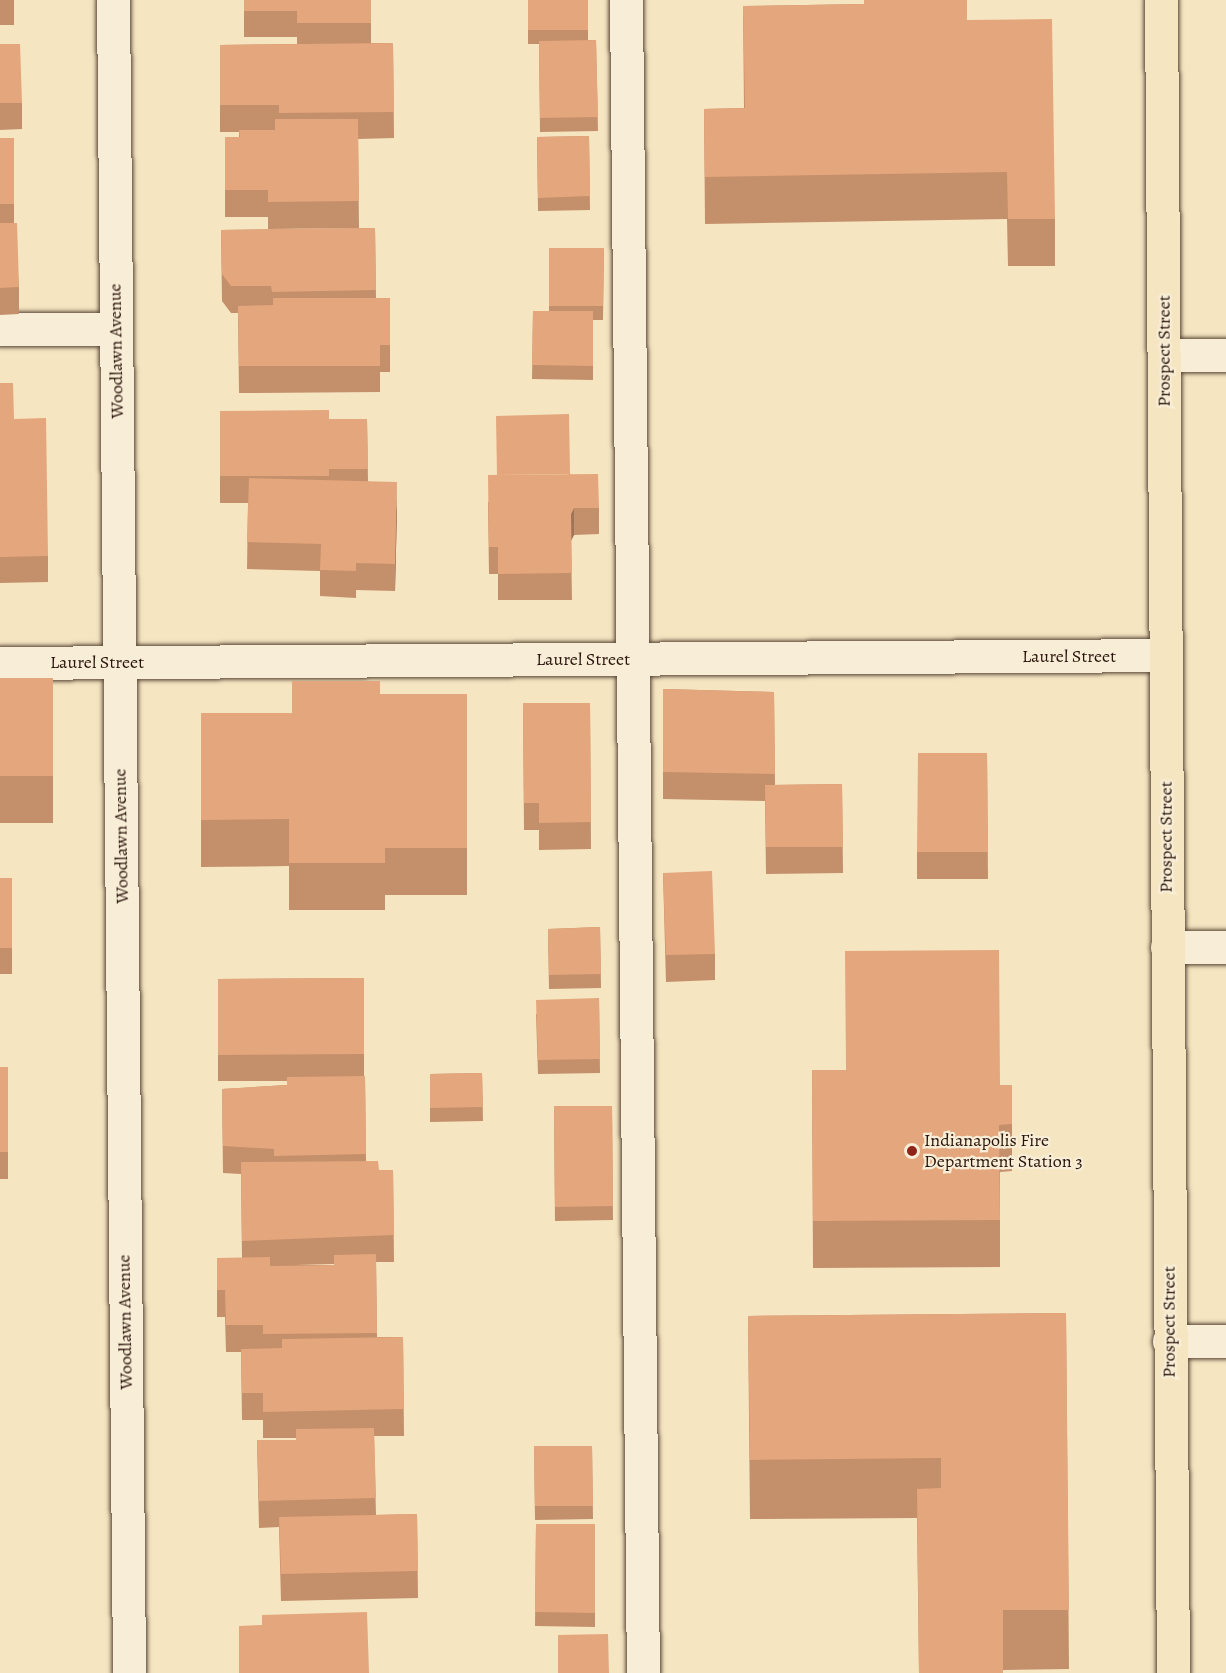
<!DOCTYPE html>
<html>
<head>
<meta charset="utf-8">
<style>
	body { margin:0 }
	#map { position:relative; width:1226px; height:1673px; overflow:hidden; background:#f5e5c1; font-family:Alegreya,serif }
	div>[style] { position:absolute }
	[style*='--x'] { left:calc(var(--x)*1px); top:calc(var(--y)*1px); width:calc(var(--w)*1px); rotate:calc(var(--a)*1deg) }
	.roads { filter:drop-shadow(0 0 2px #5b4737) drop-shadow(0 0 2px #5b4737) }
	.minor>* { height:33px; margin:-16.5px; padding:0 16.5px; transform-origin:16.5px; border-radius:16.5px; background:#f8eed7 }
	.major>* { height:33px; margin:-16.5px; padding:0 16.5px; transform-origin:16.5px; border-radius:16.5px; background:#f5e5c1 }
	.wall>* { inset:0; background:#c48f6b }
	.shaded-wall>* { inset:0; background:#a07457 }
	.building>* { inset:0; background:#e4a67c }
	.dots>* { width:16px; height:16px; translate:-50% -50%; box-sizing:border-box; border:3px solid #f8eed7; border-radius:50% }
	span { translate:-50% -50%; white-space:nowrap; text-align:center; line-height:1.15; -webkit-text-stroke:4.5px #f8eed7; paint-order:stroke }
	.street-label { font-size:18px; color:#281209 }
	.poi-label { font-size:18px; color:#281209 }
	.left { translate:0 -50%; text-align:left }
</style>
</head>
<body>
<div id="map">
	<div class="roads">
		<div class="minor">
			<div style="--x:113;--y:0;--w:1673;--a:89.45"></div>
			<div style="--x:626;--y:0;--w:1673;--a:89.42"></div>
			<div style="--x:0;--y:329;--w:116;--a:0"></div>
			<div style="--x:1164;--y:355;--w:62;--a:0"></div>
			<div style="--x:0;--y:663;--w:1165;--a:-0.39"></div>
			<div style="--x:1167;--y:947;--w:59;--a:0"></div>
			<div style="--x:1169;--y:1341;--w:57;--a:0"></div>
		</div>
		<div class="major">
			<div style="--x:1161;--y:0;--w:1673;--a:89.59"></div>
		</div>
	</div>
	<div class="wall">
		<div style="clip-path:polygon(0 0,14px 0,14px 25px,0 25px)"></div>
		<div style="clip-path:polygon(244px 0,371px 0,371px 43px,393px 43px,394px 138px,358px 139px,359px 228px,268px 229px,268px 217px,225px 217px,225px 137px,239px 137px,239px 132px,220px 132px,220px 45px,297px 44px,297px 37px,244px 37px)"></div>
		<div style="clip-path:polygon(528px 0,588px 0,588px 40px,596px 40px,598px 131px,540px 132px,539px 44px,528px 44px)"></div>
		<div style="clip-path:polygon(864px 4px,967px 20px,1055px 219px,1055px 266px,1008px 266px,1007px 219px,705px 224px,704px 109px,744px 108px,743px 6px)"></div>
		<div style="clip-path:polygon(0 44px,22px 103px,22px 129px,0 130px)"></div>
		<div style="clip-path:polygon(589px 136px,590px 210px,538px 211px,537px 137px)"></div>
		<div style="clip-path:polygon(0 138px,14px 138px,14px 223px,19px 287px,19px 314px,0 315px)"></div>
		<div style="clip-path:polygon(375px 228px,376px 298px,390px 298px,390px 372px,380px 372px,380px 392px,239px 393px,238px 313px,231px 313px,222px 301px,221px 230px)"></div>
		<div style="clip-path:polygon(549px 248px,604px 248px,603px 320px,593px 320px,593px 380px,532px 379px,533px 311px,549px 311px)"></div>
		<div style="clip-path:polygon(0 383px,14px 419px,48px 556px,48px 582px,0 583px)"></div>
		<div style="clip-path:polygon(220px 411px,329px 419px,367px 419px,368px 481px,397px 509px,395px 591px,356px 590px,356px 598px,320px 596px,320px 571px,247px 569px,248px 503px,220px 503px)"></div>
		<div style="clip-path:polygon(570px 474px,599px 508px,599px 534px,574px 535px,571px 540px,572px 600px,498px 600px,498px 574px,489px 574px,488px 502px)"></div>
		<div style="clip-path:polygon(0 678px,53px 678px,53px 823px,0 823px)"></div>
		<div style="clip-path:polygon(663px 689px,774px 692px,775px 785px,842px 784px,843px 873px,766px 874px,765px 801px,663px 799px)"></div>
		<div style="clip-path:polygon(380px 694px,467px 694px,467px 895px,385px 895px,385px 910px,289px 910px,289px 866px,201px 867px,201px 713px,292px 713px)"></div>
		<div style="clip-path:polygon(523px 703px,590px 703px,591px 849px,539px 850px,539px 830px,524px 830px)"></div>
		<div style="clip-path:polygon(987px 753px,988px 879px,917px 879px,917px 852px)"></div>
		<div style="clip-path:polygon(663px 873px,715px 954px,715px 980px,666px 982px)"></div>
		<div style="clip-path:polygon(0 878px,12px 878px,12px 974px,0 974px)"></div>
		<div style="clip-path:polygon(600px 927px,601px 988px,549px 989px,548px 929px)"></div>
		<div style="clip-path:polygon(evenodd,364px 978px,364px 1076px,365px 1076px,366px 1161px,379px 1170px,393px 1170px,394px 1262px,376px 1262px,377px 1337px,403px 1337px,404px 1436px,374px 1436px,376px 1515px,417px 1514px,418px 1598px,281px 1601px,279px 1527px,259px 1528px,257px 1440px,296px 1440px,296px 1438px,263px 1438px,263px 1420px,242px 1420px,241px 1352px,226px 1352px,225px 1317px,217px 1317px,217px 1258px,242px 1258px,241px 1174px,223px 1173px,222px 1089px,287px 1085px,287px 1081px,218px 1081px,218px 979px,364px 978px,334px 1264px,334px 1265px,296px 1265px,334px 1264px)"></div>
		<div style="clip-path:polygon(599px 998px,600px 1073px,538px 1074px,536px 1014px)"></div>
		<div style="clip-path:polygon(0 1067px,8px 1067px,8px 1179px,0 1179px)"></div>
		<div style="clip-path:polygon(812px 1070px,1000px 1085px,1012px 1085px,1012px 1171px,1000px 1172px,1000px 1267px,813px 1268px)"></div>
		<div style="clip-path:polygon(482px 1073px,483px 1121px,430px 1122px,430px 1074px)"></div>
		<div style="clip-path:polygon(554px 1106px,612px 1106px,613px 1220px,555px 1221px)"></div>
		<div style="clip-path:polygon(1066px 1313px,1069px 1669px,1003px 1670px,1003px 1673px,919px 1673px,917px 1518px,750px 1519px,748px 1316px)"></div>
		<div style="clip-path:polygon(534px 1446px,592px 1446px,593px 1519px,535px 1520px)"></div>
		<div style="clip-path:polygon(536px 1524px,595px 1524px,595px 1627px,535px 1626px)"></div>
	</div>
	<div class="shaded-wall">
		<div style="clip-path:polygon(397px 482px,397px 509px,395px 591px,395px 564px)"></div>
		<div style="clip-path:polygon(574px 508px,574px 535px,571px 541px,571px 514px)"></div>
	</div>
	<div class="building">
		<div style="clip-path:polygon(244px 0,371px 0,371px 23px,297px 23px,297px 11px,244px 11px)"></div>
		<div style="clip-path:polygon(528px 0,588px 0,588px 30px,528px 30px)"></div>
		<div style="clip-path:polygon(864px 0,967px 0,967px 20px,1052px 19px,1055px 219px,1008px 219px,1007px 172px,705px 177px,704px 109px,745px 108px,743px 6px,864px 4px)"></div>
		<div style="clip-path:polygon(596px 40px,598px 117px,540px 118px,539px 41px)"></div>
		<div style="clip-path:polygon(393px 43px,394px 112px,279px 113px,279px 105px,220px 105px,220px 45px)"></div>
		<div style="clip-path:polygon(0 44px,20px 44px,22px 103px,0 103px)"></div>
		<div style="clip-path:polygon(275px 119px,358px 119px,359px 201px,268px 202px,268px 190px,225px 190px,225px 137px,240px 137px,239px 130px,275px 130px)"></div>
		<div style="clip-path:polygon(589px 136px,590px 196px,538px 198px,537px 137px)"></div>
		<div style="clip-path:polygon(0 138px,14px 138px,14px 204px,0 204px)"></div>
		<div style="clip-path:polygon(0 223px,17px 223px,19px 287px,0 288px)"></div>
		<div style="clip-path:polygon(375px 228px,376px 290px,272px 292px,271px 286px,231px 286px,222px 274px,221px 230px)"></div>
		<div style="clip-path:polygon(549px 248px,604px 248px,603px 306px,549px 306px)"></div>
		<div style="clip-path:polygon(273px 298px,390px 298px,390px 345px,380px 345px,380px 366px,239px 366px,238px 306px,273px 305px)"></div>
		<div style="clip-path:polygon(533px 311px,593px 311px,593px 366px,532px 365px)"></div>
		<div style="clip-path:polygon(0 383px,13px 383px,14px 419px,46px 418px,48px 556px,0 557px)"></div>
		<div style="clip-path:polygon(329px 410px,329px 419px,367px 419px,368px 469px,329px 469px,329px 476px,220px 476px,220px 411px)"></div>
		<div style="clip-path:polygon(569px 414px,570px 474px,497px 475px,496px 416px)"></div>
		<div style="clip-path:polygon(598px 474px,599px 508px,574px 508px,571px 514px,572px 573px,498px 574px,498px 547px,489px 547px,488px 475px)"></div>
		<div style="clip-path:polygon(249px 478px,397px 482px,395px 564px,356px 563px,356px 571px,320px 570px,321px 544px,247px 542px)"></div>
		<div style="clip-path:polygon(0 678px,53px 678px,53px 776px,0 776px)"></div>
		<div style="clip-path:polygon(292px 681px,380px 681px,380px 694px,467px 694px,467px 848px,385px 848px,385px 863px,289px 863px,289px 819px,201px 820px,201px 713px,292px 713px)"></div>
		<div style="clip-path:polygon(663px 689px,774px 692px,775px 774px,663px 772px)"></div>
		<div style="clip-path:polygon(523px 703px,590px 703px,591px 822px,539px 823px,539px 803px,524px 803px)"></div>
		<div style="clip-path:polygon(918px 753px,987px 753px,988px 852px,917px 852px)"></div>
		<div style="clip-path:polygon(842px 784px,843px 847px,766px 847px,765px 785px)"></div>
		<div style="clip-path:polygon(712px 871px,715px 954px,666px 955px,663px 873px)"></div>
		<div style="clip-path:polygon(0 878px,12px 878px,12px 948px,0 948px)"></div>
		<div style="clip-path:polygon(600px 927px,601px 974px,549px 975px,548px 929px)"></div>
		<div style="clip-path:polygon(999px 950px,1000px 1085px,1012px 1085px,1012px 1124px,999px 1125px,1000px 1220px,813px 1221px,812px 1070px,846px 1070px,845px 951px)"></div>
		<div style="clip-path:polygon(364px 978px,364px 1054px,218px 1055px,218px 979px)"></div>
		<div style="clip-path:polygon(599px 998px,600px 1059px,538px 1060px,536px 1000px)"></div>
		<div style="clip-path:polygon(0 1067px,8px 1067px,8px 1152px,0 1152px)"></div>
		<div style="clip-path:polygon(482px 1073px,483px 1107px,430px 1108px,430px 1074px)"></div>
		<div style="clip-path:polygon(365px 1076px,366px 1154px,274px 1156px,274px 1149px,223px 1146px,222px 1089px,287px 1085px,287px 1077px)"></div>
		<div style="clip-path:polygon(554px 1106px,612px 1106px,613px 1206px,555px 1207px)"></div>
		<div style="clip-path:polygon(378px 1161px,379px 1170px,393px 1170px,394px 1235px,242px 1241px,241px 1162px)"></div>
		<div style="clip-path:polygon(376px 1254px,377px 1333px,263px 1334px,263px 1325px,226px 1325px,225px 1290px,217px 1290px,217px 1258px,270px 1257px,270px 1266px,334px 1265px,334px 1255px)"></div>
		<div style="clip-path:polygon(1066px 1313px,1069px 1610px,1003px 1610px,1003px 1673px,919px 1673px,917px 1489px,941px 1488px,941px 1458px,750px 1460px,748px 1316px)"></div>
		<div style="clip-path:polygon(403px 1337px,404px 1409px,263px 1412px,263px 1393px,242px 1393px,241px 1349px,282px 1348px,282px 1339px)"></div>
		<div style="clip-path:polygon(374px 1428px,376px 1498px,259px 1501px,257px 1440px,296px 1440px,296px 1429px)"></div>
		<div style="clip-path:polygon(534px 1446px,592px 1446px,593px 1506px,535px 1506px)"></div>
		<div style="clip-path:polygon(417px 1514px,418px 1571px,281px 1574px,279px 1517px)"></div>
		<div style="clip-path:polygon(536px 1524px,595px 1524px,595px 1613px,535px 1612px)"></div>
		<div style="clip-path:polygon(367px 1612px,369px 1673px,239px 1673px,239px 1626px,262px 1625px,262px 1615px)"></div>
		<div style="clip-path:polygon(608px 1634px,609px 1673px,558px 1673px,558px 1635px)"></div>
	</div>
	<div class="dots">
		<div style="left:912px;top:1151px;background:#8f2418"></div>
	</div>
	<div class="street-label">
		<span style="left:116px;top:351px;rotate:-91deg">Woodlawn Avenue</span>
		<span style="left:1164px;top:351px;rotate:-90deg">Prospect Street</span>
		<span style="left:1069px;top:656px">Laurel Street</span>
		<span style="left:583px;top:659px">Laurel Street</span>
		<span style="left:97px;top:662px">Laurel Street</span>
		<span style="left:121px;top:836px;rotate:-91deg">Woodlawn Avenue</span>
		<span style="left:1166px;top:837px;rotate:-90deg">Prospect Street</span>
		<span style="left:125px;top:1322px;rotate:-91deg">Woodlawn Avenue</span>
		<span style="left:1169px;top:1322px;rotate:-90deg">Prospect Street</span>
	</div>
	<div class="poi-label">
		<span class="left" style="left:924px;top:1151px">Indianapolis Fire<br>Department Station 3</span>
	</div>
</div>
</body>
</html>
